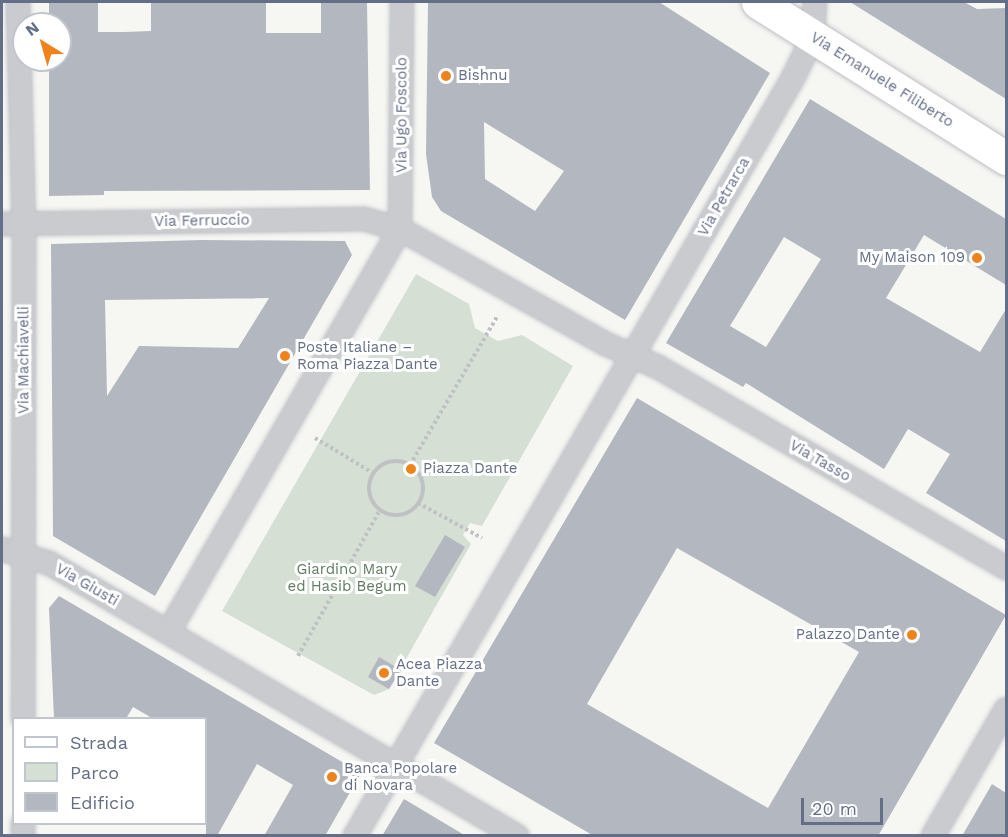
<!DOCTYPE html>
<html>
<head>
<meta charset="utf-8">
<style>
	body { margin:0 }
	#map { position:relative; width:1008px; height:837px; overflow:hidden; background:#f6f7f3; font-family:"Work Sans",sans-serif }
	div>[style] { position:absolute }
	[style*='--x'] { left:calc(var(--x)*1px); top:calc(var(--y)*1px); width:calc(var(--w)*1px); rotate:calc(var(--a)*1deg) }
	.green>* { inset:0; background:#d6dfd4 }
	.building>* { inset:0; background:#b3b7bf }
	.path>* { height:4px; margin-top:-2px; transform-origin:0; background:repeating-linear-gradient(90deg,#c0c1c4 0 3px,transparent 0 6px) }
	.path>.ring { margin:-2px; padding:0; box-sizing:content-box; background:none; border:4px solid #c0c1c4; border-radius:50% }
	.roads { filter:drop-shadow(0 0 2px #bdbfc5) drop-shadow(0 0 2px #bdbfc5) }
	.minor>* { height:22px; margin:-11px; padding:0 11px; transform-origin:11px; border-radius:11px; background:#c9cbcf }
	.secondary>* { height:33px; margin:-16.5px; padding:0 16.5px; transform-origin:16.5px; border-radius:16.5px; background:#fff }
	.dots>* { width:16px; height:16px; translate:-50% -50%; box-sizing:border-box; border:3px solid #fff; border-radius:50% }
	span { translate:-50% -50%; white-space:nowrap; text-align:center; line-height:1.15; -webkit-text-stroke:6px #fff; paint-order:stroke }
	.poi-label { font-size:15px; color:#646e86 }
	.left { translate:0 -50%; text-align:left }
	.right { translate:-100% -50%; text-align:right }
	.street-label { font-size:15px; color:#646e86 }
	.park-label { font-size:15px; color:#637d64 }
	.frame { position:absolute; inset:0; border:3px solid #646e86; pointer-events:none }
	.legend { position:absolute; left:12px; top:717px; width:195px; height:108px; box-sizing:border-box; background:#fff; border:2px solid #c1c5cf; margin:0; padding:8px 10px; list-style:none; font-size:18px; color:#646e86 }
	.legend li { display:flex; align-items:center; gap:12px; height:30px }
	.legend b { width:30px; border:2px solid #c1c5cf }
	.north { position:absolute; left:12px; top:12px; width:60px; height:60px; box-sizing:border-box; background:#fff; border:2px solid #c1c5cf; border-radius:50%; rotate:323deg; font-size:16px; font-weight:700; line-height:24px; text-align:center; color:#646e86 }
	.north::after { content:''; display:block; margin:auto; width:21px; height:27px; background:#ef821b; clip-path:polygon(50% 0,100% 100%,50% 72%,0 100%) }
	.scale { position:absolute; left:801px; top:798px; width:82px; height:27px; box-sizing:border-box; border:3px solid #646e86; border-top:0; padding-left:8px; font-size:18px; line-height:21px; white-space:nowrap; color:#646e86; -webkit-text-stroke:4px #fff; paint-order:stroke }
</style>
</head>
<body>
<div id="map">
	<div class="green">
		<div style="clip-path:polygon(416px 274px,469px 304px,475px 328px,498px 341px,522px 335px,573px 366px,482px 526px,470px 523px,463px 535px,471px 544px,389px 689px,374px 695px,222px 611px)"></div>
	</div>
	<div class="building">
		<div style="clip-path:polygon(49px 2px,98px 2px,98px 32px,124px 32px,151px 31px,151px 2px,266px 2px,266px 33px,321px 33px,321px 2px,367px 2px,370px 190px,104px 191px,104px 195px,49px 196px,49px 60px,60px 60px,60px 24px,49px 24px)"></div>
		<div style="clip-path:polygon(evenodd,428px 2px,659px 2px,770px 73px,625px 320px,441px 211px,432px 197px,426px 154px,428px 2px,484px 122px,564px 171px,535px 211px,485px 179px,484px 122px)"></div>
		<div style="clip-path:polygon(850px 2px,964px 2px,977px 9px,1006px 8px,1006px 99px)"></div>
		<div style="clip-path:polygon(evenodd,810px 99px,1006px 219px,1006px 285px,924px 235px,886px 298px,980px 352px,1006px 309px,1006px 541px,926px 493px,950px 454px,908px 429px,884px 469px,746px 383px,743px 387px,666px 343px,810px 99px,784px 237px,821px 259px,766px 347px,730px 326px,784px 237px)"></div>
		<div style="clip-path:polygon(evenodd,202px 240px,345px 241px,352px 255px,155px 596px,53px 536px,51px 244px,202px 240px,269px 298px,238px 348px,139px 346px,107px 396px,105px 300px,269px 298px)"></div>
		<div style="clip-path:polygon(evenodd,637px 398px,1006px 615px,878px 836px,594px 836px,434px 743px,637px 398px,677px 548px,859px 652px,768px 808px,587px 704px,677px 548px)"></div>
		<div style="clip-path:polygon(445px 535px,465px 547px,435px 597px,415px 586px)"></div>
		<div style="clip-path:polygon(59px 596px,361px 773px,325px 836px,264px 836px,293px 785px,257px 764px,217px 836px,206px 836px,206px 718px,152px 718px,133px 707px,127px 717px,54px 718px,49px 608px)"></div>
		<div style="clip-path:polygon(379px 657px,401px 670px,389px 689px,368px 677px)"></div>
		<div style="clip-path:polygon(992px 784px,1006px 793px,1006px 836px,962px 836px)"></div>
		<div style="clip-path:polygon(404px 799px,466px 836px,382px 836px)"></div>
	</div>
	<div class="path">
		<div style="--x:315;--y:438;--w:68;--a:31.1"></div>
		<div class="ring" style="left:369px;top:461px;width:50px;height:50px"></div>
		<div style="--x:410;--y:465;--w:174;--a:-59.6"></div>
		<div style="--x:418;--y:503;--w:73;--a:28.7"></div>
		<div style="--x:298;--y:656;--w:167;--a:-60.7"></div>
	</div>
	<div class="roads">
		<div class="minor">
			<div style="--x:18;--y:2;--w:222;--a:88.5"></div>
			<div style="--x:24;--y:224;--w:494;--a:90.1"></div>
			<div style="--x:2;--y:224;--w:362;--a:-0.8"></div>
			<div style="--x:364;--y:219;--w:37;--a:16"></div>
			<div style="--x:400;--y:229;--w:236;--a:29.2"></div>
			<div style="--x:606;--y:344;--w:57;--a:23.9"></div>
			<div style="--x:658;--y:367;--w:402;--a:30"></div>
			<div style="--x:2;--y:549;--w:49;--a:16.6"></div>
			<div style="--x:49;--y:563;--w:542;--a:30.26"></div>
			<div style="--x:169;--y:631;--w:464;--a:-60.1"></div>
			<div style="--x:400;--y:229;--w:227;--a:-89.5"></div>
			<div style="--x:23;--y:836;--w:12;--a:-90"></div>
			<div style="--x:355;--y:836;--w:875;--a:-59.98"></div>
			<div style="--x:793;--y:78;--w:46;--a:-64"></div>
			<div style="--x:813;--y:37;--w:35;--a:-87"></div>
			<div style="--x:933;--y:836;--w:146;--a:-60.1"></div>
		</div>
		<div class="secondary">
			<div style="--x:758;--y:2;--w:293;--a:32.2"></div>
		</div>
	</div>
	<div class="dots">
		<div style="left:446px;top:76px;background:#ef821b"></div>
		<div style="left:977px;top:258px;background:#ef821b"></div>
		<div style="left:285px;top:356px;background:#ef821b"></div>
		<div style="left:411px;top:469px;background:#ef821b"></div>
		<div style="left:912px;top:635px;background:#ef821b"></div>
		<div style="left:384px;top:673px;background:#ef821b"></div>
		<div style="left:332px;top:777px;background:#ef821b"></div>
	</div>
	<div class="poi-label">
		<span class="left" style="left:458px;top:76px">Bishnu</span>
		<span class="right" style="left:965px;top:258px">My Maison 109</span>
		<span class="left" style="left:297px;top:356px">Poste Italiane –<br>Roma Piazza Dante</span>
		<span class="left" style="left:423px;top:469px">Piazza Dante</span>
		<span class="right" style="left:900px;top:635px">Palazzo Dante</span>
		<span class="left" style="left:396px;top:673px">Acea Piazza<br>Dante</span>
		<span class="left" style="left:344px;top:777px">Banca Popolare<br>di Novara</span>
	</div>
	<div class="street-label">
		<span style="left:882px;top:80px;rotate:32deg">Via Emanuele Filiberto</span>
		<span style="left:402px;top:115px;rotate:-90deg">Via Ugo Foscolo</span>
		<span style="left:724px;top:197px;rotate:-60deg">Via Petrarca</span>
		<span style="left:202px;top:221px;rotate:-1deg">Via Ferruccio</span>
		<span style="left:24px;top:360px;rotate:-90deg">Via Machiavelli</span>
		<span style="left:820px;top:461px;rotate:30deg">Via Tasso</span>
		<span style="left:87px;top:585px;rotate:30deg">Via Giusti</span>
	</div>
	<div class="park-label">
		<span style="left:347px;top:578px">Giardino Mary<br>ed Hasib Begum</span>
	</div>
	<div class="frame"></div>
	<ul class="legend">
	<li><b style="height:8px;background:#fff"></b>Strada</li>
	<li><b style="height:16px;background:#d6dfd4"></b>Parco</li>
	<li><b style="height:16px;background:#b3b7bf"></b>Edificio</li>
	</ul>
	<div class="north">N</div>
	<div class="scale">20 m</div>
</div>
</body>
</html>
